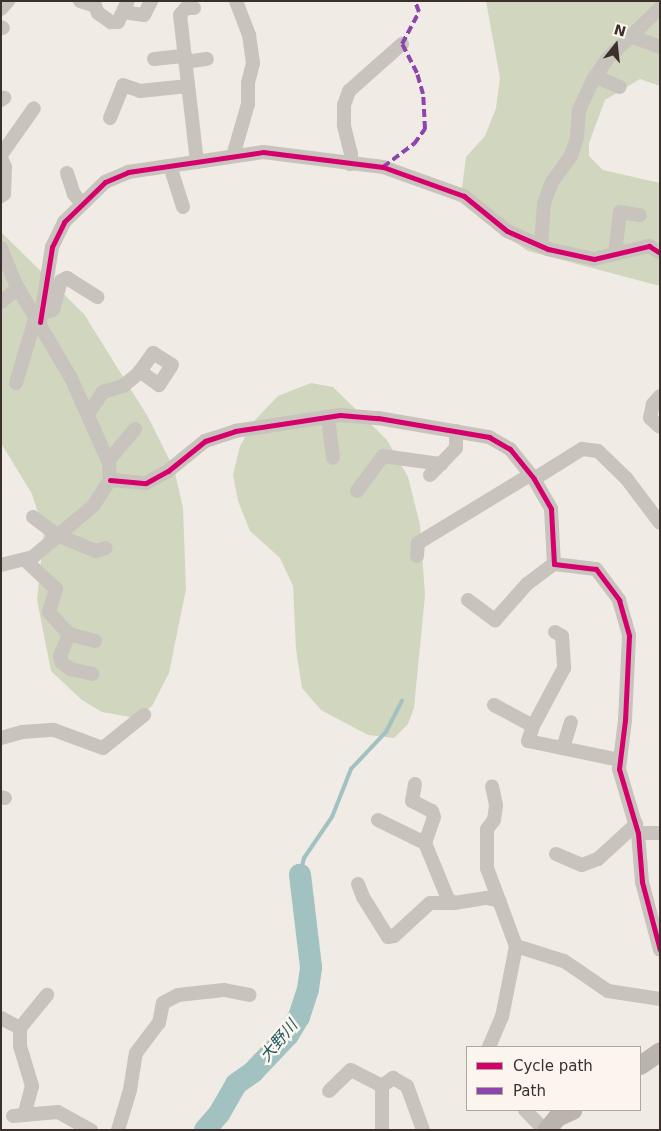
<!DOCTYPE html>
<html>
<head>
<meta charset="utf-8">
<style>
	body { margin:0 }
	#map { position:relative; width:661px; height:1131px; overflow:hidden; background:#f0ebe5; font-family:"DejaVu Sans","Noto Sans JP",sans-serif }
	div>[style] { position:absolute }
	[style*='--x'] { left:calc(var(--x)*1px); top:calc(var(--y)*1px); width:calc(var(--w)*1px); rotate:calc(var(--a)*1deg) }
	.green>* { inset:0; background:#d1d6bf }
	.stream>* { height:4px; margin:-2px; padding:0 2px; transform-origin:2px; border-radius:2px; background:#a1c2c1 }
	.river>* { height:22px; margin:-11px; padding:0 11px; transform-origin:11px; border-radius:11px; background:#a1c2c1 }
	.minor>* { height:14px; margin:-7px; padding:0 7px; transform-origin:7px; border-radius:7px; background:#c9c3be }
	.secondary>* { height:19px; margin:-9.5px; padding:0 9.5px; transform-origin:9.5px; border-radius:9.5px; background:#bab3ae }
	.quiet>* { height:4px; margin-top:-2px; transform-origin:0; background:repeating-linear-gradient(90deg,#8e44ad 0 8px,transparent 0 12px) }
	.cycleway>* { height:5px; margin:-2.5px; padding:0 2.5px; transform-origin:2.5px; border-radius:2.5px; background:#d6006c }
	span { translate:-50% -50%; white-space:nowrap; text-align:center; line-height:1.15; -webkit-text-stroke:5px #fbf5ee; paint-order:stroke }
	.water-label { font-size:16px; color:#1f5a5e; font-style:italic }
	.frame { position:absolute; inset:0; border:2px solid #3b302b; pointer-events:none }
	.legend { position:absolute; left:466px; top:1046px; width:175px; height:65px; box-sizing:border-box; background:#fbf5ee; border:1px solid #aea6a0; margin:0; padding:6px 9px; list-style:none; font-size:15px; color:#3b302b }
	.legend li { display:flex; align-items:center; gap:10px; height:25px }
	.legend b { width:25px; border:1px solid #aea6a0 }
	.north { position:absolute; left:591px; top:20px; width:50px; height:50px; -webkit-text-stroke:4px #fbf5ee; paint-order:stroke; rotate:16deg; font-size:14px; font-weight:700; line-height:20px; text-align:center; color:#3b302b }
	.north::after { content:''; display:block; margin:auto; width:18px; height:22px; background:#3b302b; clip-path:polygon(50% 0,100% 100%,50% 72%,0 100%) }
</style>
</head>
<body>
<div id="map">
	<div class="green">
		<div style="clip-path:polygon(486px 1px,660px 1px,660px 86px,640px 79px,605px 100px,589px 143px,589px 156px,603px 170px,660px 183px,660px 286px,528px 251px,497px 230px,462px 188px,466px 157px,485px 136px,496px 108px,500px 78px)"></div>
		<div style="clip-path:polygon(1px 232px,84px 314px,148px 417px,174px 469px,183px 508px,186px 589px,169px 673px,152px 706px,136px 718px,102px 712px,82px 700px,51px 671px,37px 600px,44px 532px,32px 494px,1px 443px)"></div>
		<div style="clip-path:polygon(311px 383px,333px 387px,387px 440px,408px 477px,420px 525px,425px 595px,414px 708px,408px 724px,394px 738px,368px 735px,321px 710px,302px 688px,296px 649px,293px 586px,280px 558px,250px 531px,238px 501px,233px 475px,240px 446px,256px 419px,278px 396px)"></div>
	</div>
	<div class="stream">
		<div style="--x:300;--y:875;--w:17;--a:-77"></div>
		<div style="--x:304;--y:858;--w:50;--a:-55.7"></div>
		<div style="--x:332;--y:817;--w:52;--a:-68.4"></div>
		<div style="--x:351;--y:769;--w:51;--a:-46.6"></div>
		<div style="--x:386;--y:732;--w:35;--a:-63"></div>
	</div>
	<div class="river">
		<div style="--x:205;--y:1130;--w:21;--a:-49"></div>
		<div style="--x:219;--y:1114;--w:34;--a:-60"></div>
		<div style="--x:236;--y:1084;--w:21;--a:-35"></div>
		<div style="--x:253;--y:1072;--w:51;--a:-46.6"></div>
		<div style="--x:288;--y:1035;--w:21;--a:-59"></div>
		<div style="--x:299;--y:1017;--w:29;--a:-72"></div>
		<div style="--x:308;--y:989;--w:22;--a:-82"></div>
		<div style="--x:311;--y:967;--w:93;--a:-96.8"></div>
	</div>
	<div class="minor">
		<div style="--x:80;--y:1;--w:16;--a:18"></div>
		<div style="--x:95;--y:6;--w:8;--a:67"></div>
		<div style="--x:98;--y:13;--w:16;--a:35"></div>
		<div style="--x:111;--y:22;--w:7;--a:0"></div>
		<div style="--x:118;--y:22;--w:23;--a:-65"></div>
		<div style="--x:194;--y:8;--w:8;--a:180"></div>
		<div style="--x:186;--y:8;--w:9;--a:131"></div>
		<div style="--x:180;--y:15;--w:148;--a:83.4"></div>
		<div style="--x:1;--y:9;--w:11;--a:-49"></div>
		<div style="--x:124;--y:12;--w:20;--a:9"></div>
		<div style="--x:144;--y:15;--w:16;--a:-63"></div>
		<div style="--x:1;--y:27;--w:2;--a:27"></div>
		<div style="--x:630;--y:36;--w:32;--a:20"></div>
		<div style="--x:154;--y:59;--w:31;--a:-6"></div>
		<div style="--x:185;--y:62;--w:22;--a:-8"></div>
		<div style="--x:595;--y:76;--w:27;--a:24"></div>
		<div style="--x:1;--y:100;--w:4;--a:-34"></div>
		<div style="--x:110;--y:118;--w:35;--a:-68"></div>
		<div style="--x:123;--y:85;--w:18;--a:19"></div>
		<div style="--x:140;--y:91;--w:48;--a:-5.9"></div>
		<div style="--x:1;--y:155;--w:57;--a:-54.9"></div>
		<div style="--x:233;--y:156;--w:54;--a:-73.9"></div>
		<div style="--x:248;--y:104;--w:21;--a:-90"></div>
		<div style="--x:248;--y:83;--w:21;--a:-76"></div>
		<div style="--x:253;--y:63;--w:28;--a:-98"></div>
		<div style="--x:249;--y:35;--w:36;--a:-111"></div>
		<div style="--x:1;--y:158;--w:10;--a:66"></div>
		<div style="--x:5;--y:167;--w:27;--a:92"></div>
		<div style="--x:4;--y:194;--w:4;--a:146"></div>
		<div style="--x:350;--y:164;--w:10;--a:-84"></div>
		<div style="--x:351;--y:154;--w:30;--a:-104"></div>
		<div style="--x:344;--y:125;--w:20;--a:-90"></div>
		<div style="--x:344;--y:105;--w:15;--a:-70"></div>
		<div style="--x:349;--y:91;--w:71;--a:-41.6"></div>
		<div style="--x:170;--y:166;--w:43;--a:72.4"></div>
		<div style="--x:67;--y:173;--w:22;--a:72"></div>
		<div style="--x:74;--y:194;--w:13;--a:51"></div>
		<div style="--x:541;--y:246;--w:43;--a:-86"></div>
		<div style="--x:544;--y:203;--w:22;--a:-69"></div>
		<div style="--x:552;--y:182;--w:32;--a:-54"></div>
		<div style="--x:571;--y:156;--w:19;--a:-72"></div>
		<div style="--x:577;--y:138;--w:28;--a:-86"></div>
		<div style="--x:579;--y:110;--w:33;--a:-65"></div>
		<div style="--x:593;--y:80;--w:25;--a:-56"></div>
		<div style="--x:607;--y:59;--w:74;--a:-43.9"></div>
		<div style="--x:1;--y:248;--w:38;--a:68"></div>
		<div style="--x:15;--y:283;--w:110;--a:59.5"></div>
		<div style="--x:71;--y:378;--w:93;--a:65.9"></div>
		<div style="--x:109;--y:463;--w:17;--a:87"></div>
		<div style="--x:110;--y:480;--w:30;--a:123"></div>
		<div style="--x:94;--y:505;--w:80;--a:139.6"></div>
		<div style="--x:33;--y:557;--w:33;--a:166"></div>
		<div style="--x:615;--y:253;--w:41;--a:-83"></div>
		<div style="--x:620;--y:212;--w:20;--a:9"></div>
		<div style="--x:1;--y:302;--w:22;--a:-39"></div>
		<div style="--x:43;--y:313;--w:10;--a:-17"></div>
		<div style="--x:53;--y:310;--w:30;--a:-75"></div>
		<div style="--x:61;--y:281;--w:7;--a:-27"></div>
		<div style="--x:67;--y:278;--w:36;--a:32"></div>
		<div style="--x:40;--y:322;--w:76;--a:-80.9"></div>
		<div style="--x:52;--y:247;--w:28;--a:-64"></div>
		<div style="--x:64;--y:222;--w:57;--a:-44.3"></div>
		<div style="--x:105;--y:182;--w:25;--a:-23"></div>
		<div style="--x:128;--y:172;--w:136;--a:-8.4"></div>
		<div style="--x:263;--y:152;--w:121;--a:7.1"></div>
		<div style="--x:383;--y:167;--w:86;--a:19.7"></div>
		<div style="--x:464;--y:196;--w:55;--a:39.1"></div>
		<div style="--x:507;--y:231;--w:45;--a:23.7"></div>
		<div style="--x:548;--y:249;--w:47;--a:12.3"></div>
		<div style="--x:594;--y:259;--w:57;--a:-13.3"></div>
		<div style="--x:649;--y:246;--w:13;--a:32"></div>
		<div style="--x:16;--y:383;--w:70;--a:-73.4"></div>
		<div style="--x:660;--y:396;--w:11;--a:131"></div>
		<div style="--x:653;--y:404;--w:14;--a:102"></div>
		<div style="--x:650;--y:418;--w:13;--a:42"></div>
		<div style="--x:88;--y:414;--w:27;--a:-56"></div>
		<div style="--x:103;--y:392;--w:21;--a:-17"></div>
		<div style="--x:123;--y:386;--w:19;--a:-39"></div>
		<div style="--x:138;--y:374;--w:26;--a:-54"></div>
		<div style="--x:153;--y:353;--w:22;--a:32"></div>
		<div style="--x:172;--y:365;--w:24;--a:123"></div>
		<div style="--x:159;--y:385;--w:24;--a:-144"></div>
		<div style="--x:328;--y:417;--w:41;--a:83"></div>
		<div style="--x:108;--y:461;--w:42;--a:-49.8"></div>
		<div style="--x:430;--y:475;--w:37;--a:-46"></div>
		<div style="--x:456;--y:448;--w:17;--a:-90"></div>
		<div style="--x:534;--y:479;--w:57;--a:-32"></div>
		<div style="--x:582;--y:449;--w:16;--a:7"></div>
		<div style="--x:598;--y:451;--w:39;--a:44"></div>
		<div style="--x:626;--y:478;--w:56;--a:52.9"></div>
		<div style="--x:110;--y:480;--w:36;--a:5"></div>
		<div style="--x:146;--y:483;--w:25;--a:-29"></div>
		<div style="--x:168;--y:471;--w:48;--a:-39"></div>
		<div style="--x:205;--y:441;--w:32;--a:-18"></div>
		<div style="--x:235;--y:431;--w:106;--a:-8.7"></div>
		<div style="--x:340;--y:415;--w:38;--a:5"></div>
		<div style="--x:378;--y:418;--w:113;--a:9.7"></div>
		<div style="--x:489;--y:437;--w:24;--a:30"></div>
		<div style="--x:510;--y:449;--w:38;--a:51"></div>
		<div style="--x:534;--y:479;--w:34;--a:60"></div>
		<div style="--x:551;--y:509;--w:55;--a:86.9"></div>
		<div style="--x:554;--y:564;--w:42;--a:6.8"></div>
		<div style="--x:596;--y:569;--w:39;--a:53"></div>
		<div style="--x:619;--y:600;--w:37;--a:74"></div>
		<div style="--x:629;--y:636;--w:84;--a:92.7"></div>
		<div style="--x:625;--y:720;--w:49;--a:97"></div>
		<div style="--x:619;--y:769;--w:67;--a:73.5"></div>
		<div style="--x:638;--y:833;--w:49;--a:85.3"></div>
		<div style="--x:642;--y:882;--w:70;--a:75.2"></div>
		<div style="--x:357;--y:491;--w:44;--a:-53.4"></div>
		<div style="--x:383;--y:456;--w:59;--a:7.9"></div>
		<div style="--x:33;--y:517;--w:30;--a:37"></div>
		<div style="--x:57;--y:535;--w:42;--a:22.3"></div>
		<div style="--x:96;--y:551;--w:10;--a:-17"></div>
		<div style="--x:417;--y:556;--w:13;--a:-86"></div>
		<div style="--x:418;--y:543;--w:131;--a:-31.3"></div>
		<div style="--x:26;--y:561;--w:41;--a:43"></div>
		<div style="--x:56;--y:589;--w:24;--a:107"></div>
		<div style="--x:49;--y:612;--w:30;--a:48"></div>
		<div style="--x:69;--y:634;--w:27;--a:15"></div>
		<div style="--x:468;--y:600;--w:34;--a:37"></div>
		<div style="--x:495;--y:620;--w:48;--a:-48.4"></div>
		<div style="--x:527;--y:584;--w:34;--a:-37"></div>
		<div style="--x:555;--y:632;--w:8;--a:30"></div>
		<div style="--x:562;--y:636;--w:32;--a:86"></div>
		<div style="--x:564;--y:668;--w:66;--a:118.1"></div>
		<div style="--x:533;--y:726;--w:16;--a:108"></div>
		<div style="--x:528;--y:741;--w:94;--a:11.7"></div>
		<div style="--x:69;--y:634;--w:24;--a:112"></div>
		<div style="--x:60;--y:656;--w:7;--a:74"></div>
		<div style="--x:62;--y:663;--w:11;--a:34"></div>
		<div style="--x:71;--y:669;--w:22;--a:13"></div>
		<div style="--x:494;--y:705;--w:44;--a:28.3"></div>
		<div style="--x:1;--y:738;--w:22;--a:-16"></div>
		<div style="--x:22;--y:732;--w:32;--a:-4"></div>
		<div style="--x:54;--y:730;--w:52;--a:20.2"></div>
		<div style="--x:103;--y:748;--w:53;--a:-38.8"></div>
		<div style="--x:563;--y:748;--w:27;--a:-73"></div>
		<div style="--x:415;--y:784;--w:17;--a:100"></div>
		<div style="--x:412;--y:801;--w:22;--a:27"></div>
		<div style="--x:432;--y:811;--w:6;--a:72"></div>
		<div style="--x:434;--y:817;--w:28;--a:109"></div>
		<div style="--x:1;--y:797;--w:4;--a:14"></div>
		<div style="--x:378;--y:820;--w:52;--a:26.1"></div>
		<div style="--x:425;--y:843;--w:61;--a:67.7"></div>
		<div style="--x:448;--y:899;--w:7;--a:34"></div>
		<div style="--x:454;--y:903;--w:33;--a:-9"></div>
		<div style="--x:487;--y:898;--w:13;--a:13"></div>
		<div style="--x:638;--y:833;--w:22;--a:0"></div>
		<div style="--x:556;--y:854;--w:28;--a:23"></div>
		<div style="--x:582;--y:865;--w:17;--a:-21"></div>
		<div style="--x:598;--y:859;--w:52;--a:-42.6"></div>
		<div style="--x:358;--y:884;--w:14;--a:69"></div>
		<div style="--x:363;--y:897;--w:47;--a:58"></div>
		<div style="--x:388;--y:937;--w:6;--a:-9"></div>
		<div style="--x:394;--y:936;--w:49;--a:-42.5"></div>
		<div style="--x:430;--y:903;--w:24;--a:0"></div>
		<div style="--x:516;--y:946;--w:50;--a:17.4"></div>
		<div style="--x:564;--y:961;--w:53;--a:34.3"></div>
		<div style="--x:608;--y:991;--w:53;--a:8.7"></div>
		<div style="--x:1;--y:1018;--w:21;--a:28"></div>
		<div style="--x:20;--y:1028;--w:18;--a:90"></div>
		<div style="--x:20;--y:1046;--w:42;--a:73.3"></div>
		<div style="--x:32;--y:1086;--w:30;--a:105"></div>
		<div style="--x:24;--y:1115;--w:11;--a:175"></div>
		<div style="--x:20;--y:1028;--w:43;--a:-50.7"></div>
		<div style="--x:489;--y:1047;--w:33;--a:-67"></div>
		<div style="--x:502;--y:1017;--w:72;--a:-78.8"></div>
		<div style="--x:516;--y:946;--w:83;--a:-110.4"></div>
		<div style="--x:487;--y:868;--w:39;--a:-90"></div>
		<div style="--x:487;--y:829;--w:11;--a:-52"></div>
		<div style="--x:494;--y:820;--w:15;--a:-82"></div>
		<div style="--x:496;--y:805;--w:19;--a:-102"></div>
		<div style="--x:329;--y:1091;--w:30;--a:-44"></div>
		<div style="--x:351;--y:1070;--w:35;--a:27"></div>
		<div style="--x:525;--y:1110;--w:28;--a:46"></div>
		<div style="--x:24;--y:1115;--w:34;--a:-5"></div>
		<div style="--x:58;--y:1112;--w:38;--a:29"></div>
		<div style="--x:118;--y:1130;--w:42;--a:-73.3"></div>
		<div style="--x:130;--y:1090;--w:37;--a:-81"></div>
		<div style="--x:136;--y:1053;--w:38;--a:-53"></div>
		<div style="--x:159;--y:1023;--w:20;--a:-79"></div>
		<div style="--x:163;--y:1003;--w:17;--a:-28"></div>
		<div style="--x:178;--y:995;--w:46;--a:-6.2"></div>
		<div style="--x:224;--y:990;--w:26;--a:11"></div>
		<div style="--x:382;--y:1130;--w:44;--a:-90"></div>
		<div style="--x:382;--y:1086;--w:14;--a:-36"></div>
		<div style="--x:393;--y:1078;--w:16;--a:30"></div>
		<div style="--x:407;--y:1086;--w:47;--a:70"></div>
	</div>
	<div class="secondary">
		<div style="--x:640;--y:1065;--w:24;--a:-35"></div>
		<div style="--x:546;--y:1130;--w:17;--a:-50"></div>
		<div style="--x:557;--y:1117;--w:17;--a:-25"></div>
	</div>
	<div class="quiet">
		<div style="--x:383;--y:167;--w:39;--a:-37"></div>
		<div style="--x:414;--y:144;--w:19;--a:-54"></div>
		<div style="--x:425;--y:129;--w:35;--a:-93"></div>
		<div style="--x:423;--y:94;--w:22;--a:-106"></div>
		<div style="--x:417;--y:73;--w:33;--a:-117"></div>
		<div style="--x:402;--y:44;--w:36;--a:-62"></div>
		<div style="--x:419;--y:12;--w:12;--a:-110"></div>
	</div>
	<div class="cycleway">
		<div style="--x:40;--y:322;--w:76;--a:-80.9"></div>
		<div style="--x:52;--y:247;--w:28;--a:-64"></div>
		<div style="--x:64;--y:222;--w:57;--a:-44.3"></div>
		<div style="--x:105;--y:182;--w:25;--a:-23"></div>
		<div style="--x:128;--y:172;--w:136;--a:-8.4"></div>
		<div style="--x:263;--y:152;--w:121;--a:7.1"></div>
		<div style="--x:383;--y:167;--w:86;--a:19.7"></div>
		<div style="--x:464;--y:196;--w:55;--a:39.1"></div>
		<div style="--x:507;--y:231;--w:45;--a:23.7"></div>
		<div style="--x:548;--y:249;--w:47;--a:12.3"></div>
		<div style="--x:594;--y:259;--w:57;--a:-13.3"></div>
		<div style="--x:649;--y:246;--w:13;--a:32"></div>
		<div style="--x:110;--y:480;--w:36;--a:5"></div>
		<div style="--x:146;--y:483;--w:25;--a:-29"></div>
		<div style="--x:168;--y:471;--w:48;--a:-39"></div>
		<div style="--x:205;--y:441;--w:32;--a:-18"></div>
		<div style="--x:235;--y:431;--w:106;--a:-8.7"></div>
		<div style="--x:340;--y:415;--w:38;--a:5"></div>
		<div style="--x:378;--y:418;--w:113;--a:9.7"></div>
		<div style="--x:489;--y:437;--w:24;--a:30"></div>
		<div style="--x:510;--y:449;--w:38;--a:51"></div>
		<div style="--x:534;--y:479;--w:34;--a:60"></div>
		<div style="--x:551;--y:509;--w:55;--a:86.9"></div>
		<div style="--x:554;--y:564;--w:42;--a:6.8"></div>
		<div style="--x:596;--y:569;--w:39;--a:53"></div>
		<div style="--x:619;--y:600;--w:37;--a:74"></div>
		<div style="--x:629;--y:636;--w:84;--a:92.7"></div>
		<div style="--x:625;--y:720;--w:49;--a:97"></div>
		<div style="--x:619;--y:769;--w:67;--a:73.5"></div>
		<div style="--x:638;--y:833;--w:49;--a:85.3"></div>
		<div style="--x:642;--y:882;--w:70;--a:75.2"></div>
	</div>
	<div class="water-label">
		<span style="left:279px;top:1041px;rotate:-50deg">大野川</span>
	</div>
	<div class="frame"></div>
	<ul class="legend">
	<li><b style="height:6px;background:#d6006c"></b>Cycle path</li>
	<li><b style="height:6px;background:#8e44ad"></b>Path</li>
	</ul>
	<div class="north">N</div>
</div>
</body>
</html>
